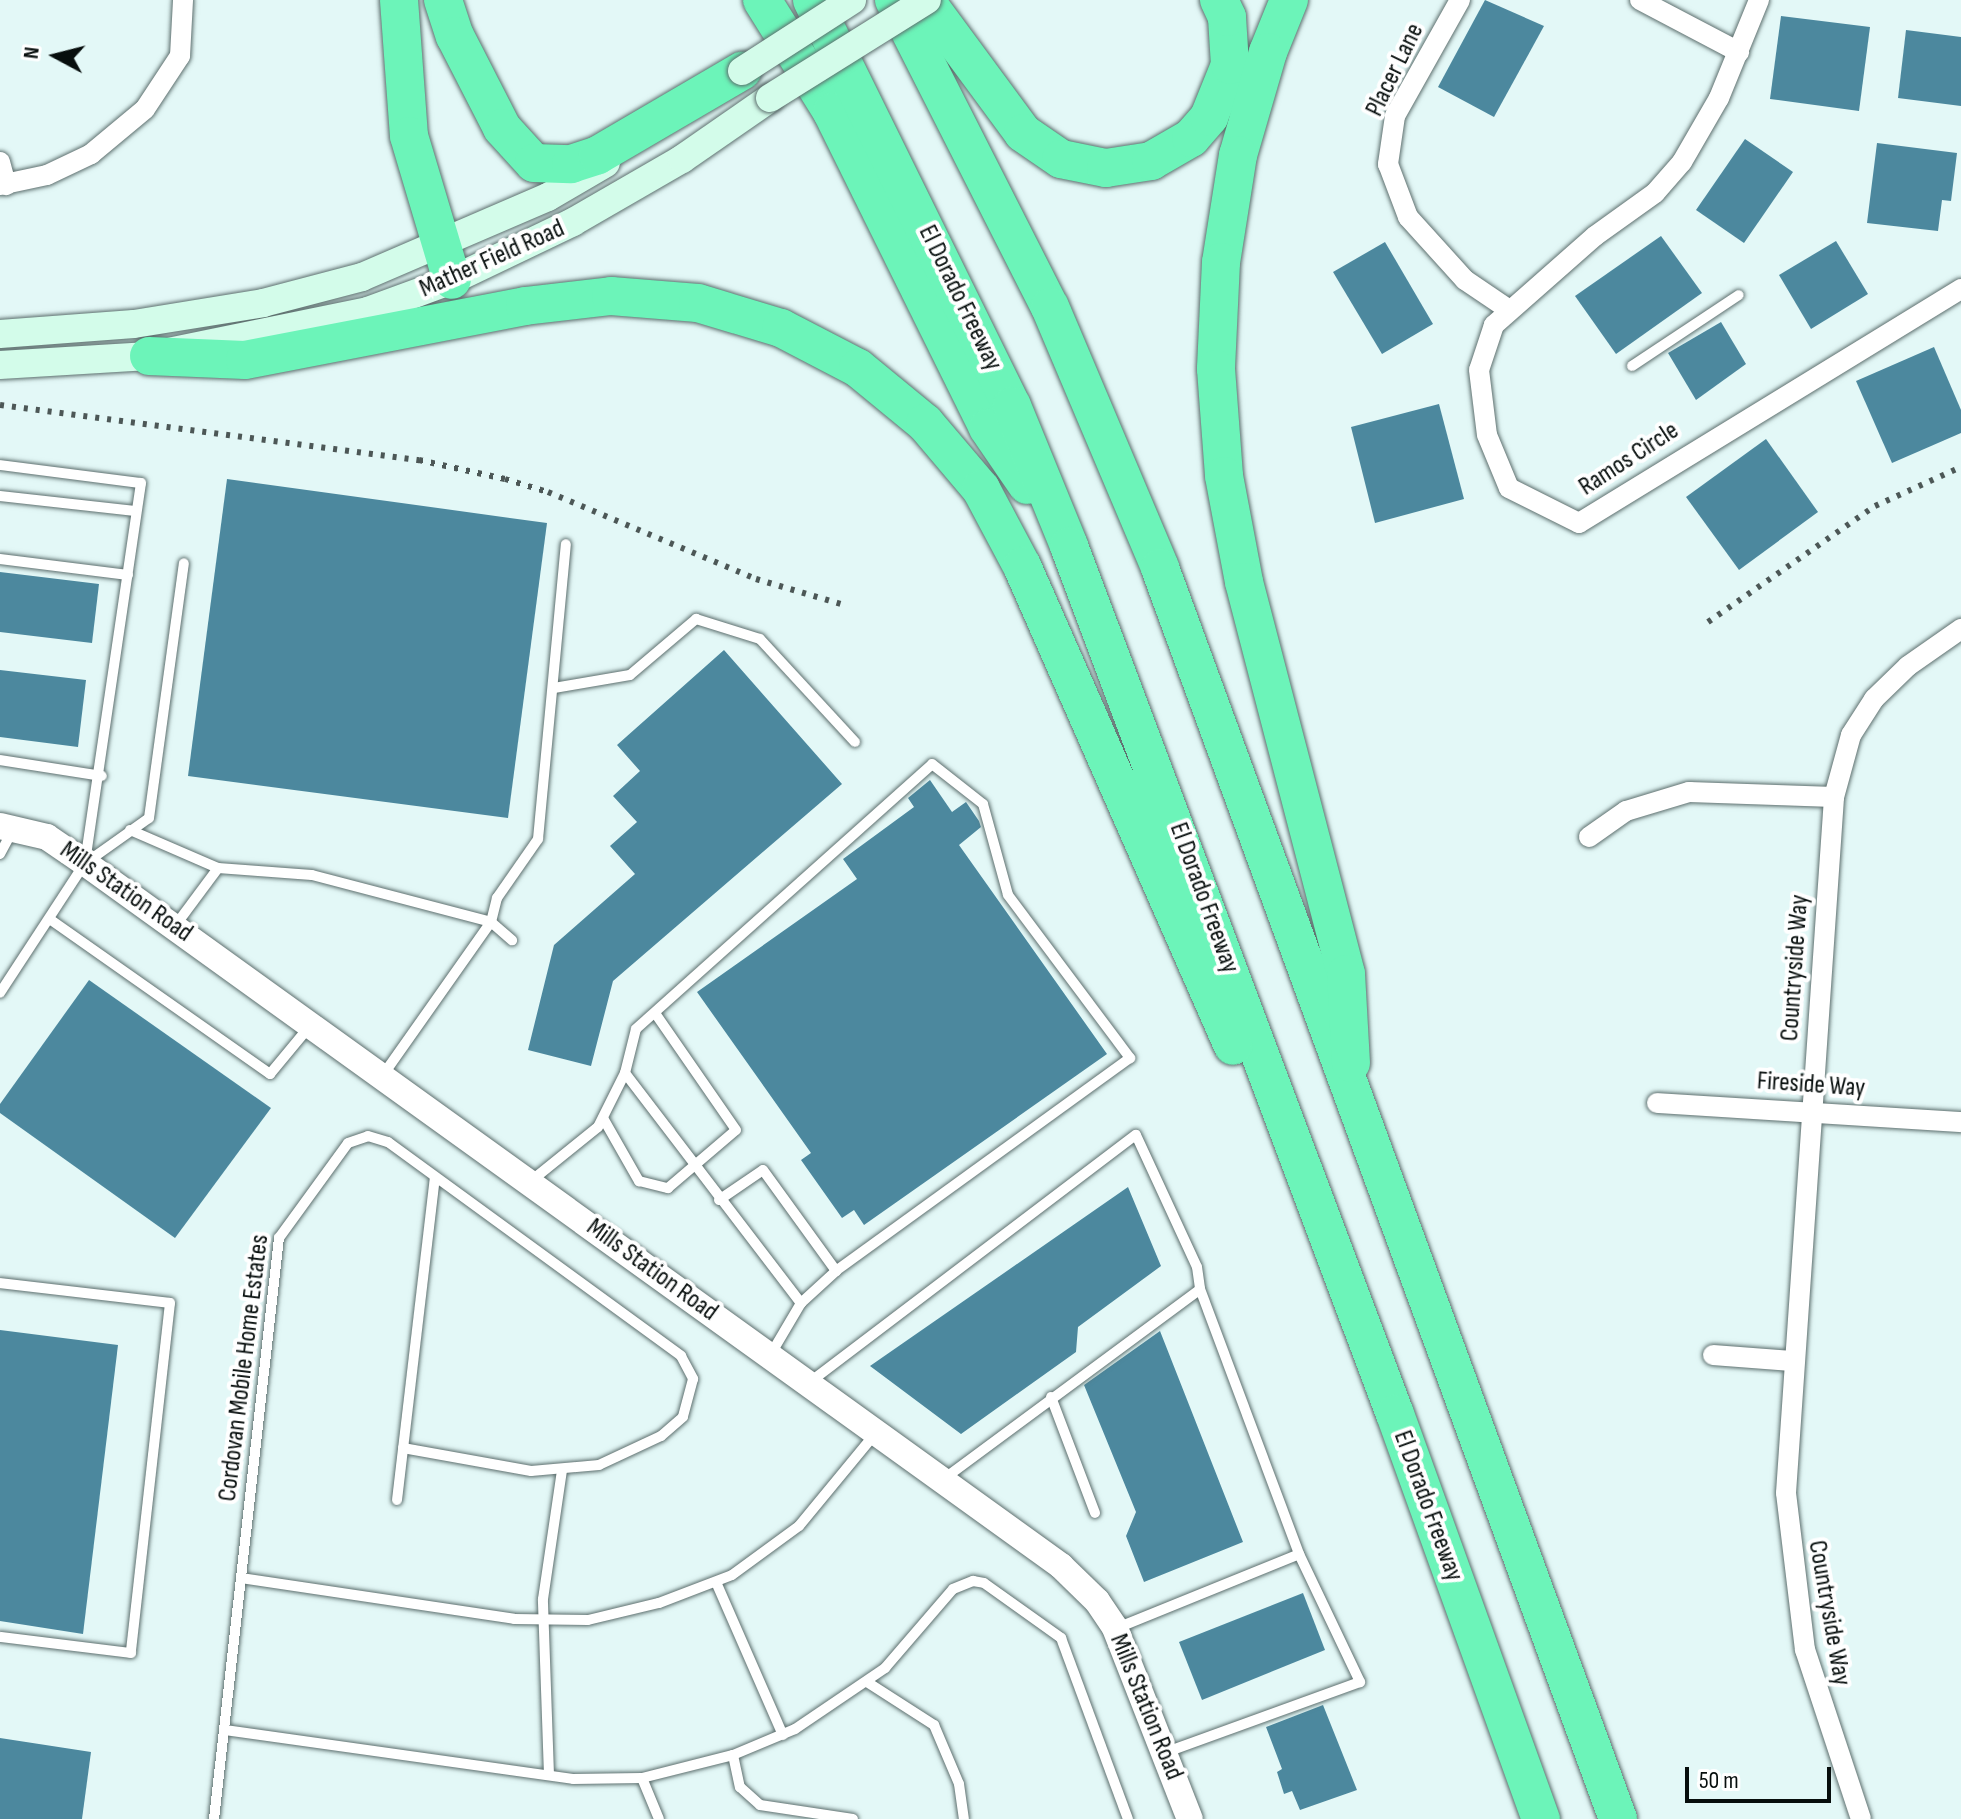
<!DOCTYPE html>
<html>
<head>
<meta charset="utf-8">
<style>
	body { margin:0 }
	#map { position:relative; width:1961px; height:1819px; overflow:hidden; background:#e3f8f7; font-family:"Sofia Sans Condensed",sans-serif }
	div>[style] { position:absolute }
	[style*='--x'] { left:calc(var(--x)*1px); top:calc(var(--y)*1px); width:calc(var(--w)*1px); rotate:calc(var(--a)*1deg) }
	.building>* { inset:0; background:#4c889e }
	.roads { filter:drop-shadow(0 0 2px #5d6f6e) drop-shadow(0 0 2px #5d6f6e) }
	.service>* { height:10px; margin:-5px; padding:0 5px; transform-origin:5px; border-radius:5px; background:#fff }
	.minor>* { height:20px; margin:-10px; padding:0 10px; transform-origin:10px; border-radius:10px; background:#fff }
	.tertiary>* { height:26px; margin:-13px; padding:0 13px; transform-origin:13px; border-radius:13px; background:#fff }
	.secondary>* { height:28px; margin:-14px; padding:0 14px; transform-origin:14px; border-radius:14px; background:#d3fcea }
	.motorway>* { height:38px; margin:-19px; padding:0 19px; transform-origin:19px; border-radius:19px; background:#6cf4b9 }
	.rail>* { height:6px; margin-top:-3px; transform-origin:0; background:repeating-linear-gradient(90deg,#4c5756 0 4px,transparent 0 12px) }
	.bridges { filter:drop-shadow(0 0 2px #5d6f6e) drop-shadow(0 0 2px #5d6f6e) }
	.secondary-bridge>* { height:28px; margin:-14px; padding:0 14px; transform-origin:14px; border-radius:14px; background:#d3fcea }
	span { translate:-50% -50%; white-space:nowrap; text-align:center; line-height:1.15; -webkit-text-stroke:8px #fff; paint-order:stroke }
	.street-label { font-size:26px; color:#070e0d }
	.north { position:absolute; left:16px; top:16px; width:80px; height:80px; -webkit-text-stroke:6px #fff; paint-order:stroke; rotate:277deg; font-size:22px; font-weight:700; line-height:32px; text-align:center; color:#070e0d }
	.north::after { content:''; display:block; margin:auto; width:28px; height:36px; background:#070e0d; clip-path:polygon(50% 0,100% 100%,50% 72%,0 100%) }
	.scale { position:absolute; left:1685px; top:1767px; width:146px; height:36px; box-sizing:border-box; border:4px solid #070e0d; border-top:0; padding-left:10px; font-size:24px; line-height:28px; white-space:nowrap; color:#070e0d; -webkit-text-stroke:6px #fff; paint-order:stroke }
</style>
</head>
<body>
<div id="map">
	<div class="building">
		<div style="clip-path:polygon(1485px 0,1544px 26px,1494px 117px,1438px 87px)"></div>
		<div style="clip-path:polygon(1781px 16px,1870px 27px,1859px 111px,1770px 99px)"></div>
		<div style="clip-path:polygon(1906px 30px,1961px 37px,1961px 106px,1898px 98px)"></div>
		<div style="clip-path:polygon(1745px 139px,1793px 172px,1744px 243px,1696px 210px)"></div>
		<div style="clip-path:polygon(1877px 143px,1957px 153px,1951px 201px,1942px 200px,1938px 231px,1867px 223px)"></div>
		<div style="clip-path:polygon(1661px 236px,1702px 293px,1616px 354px,1575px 296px)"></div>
		<div style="clip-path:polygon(1836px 241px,1868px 294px,1811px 329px,1779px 275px)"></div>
		<div style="clip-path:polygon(1385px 242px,1433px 324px,1382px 354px,1333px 272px)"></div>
		<div style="clip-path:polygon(1721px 322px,1746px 364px,1696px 400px,1668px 353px)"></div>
		<div style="clip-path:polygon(1934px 347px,1961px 410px,1961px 433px,1892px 463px,1856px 381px)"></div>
		<div style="clip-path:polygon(1439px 404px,1464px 499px,1375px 523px,1351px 427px)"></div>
		<div style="clip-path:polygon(1766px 439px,1818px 512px,1739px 570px,1686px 497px)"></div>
		<div style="clip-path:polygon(227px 479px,547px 523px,508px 818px,188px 776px)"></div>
		<div style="clip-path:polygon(0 572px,99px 584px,92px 643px,0 632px)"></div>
		<div style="clip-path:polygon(724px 650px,842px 784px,613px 981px,591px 1066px,528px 1050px,554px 945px,635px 874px,610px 846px,637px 822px,613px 796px,640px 771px,617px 745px)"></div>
		<div style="clip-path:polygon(0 670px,86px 680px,78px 747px,0 737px)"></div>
		<div style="clip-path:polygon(930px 780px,952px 812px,966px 802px,979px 821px,981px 827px,959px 845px,1107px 1054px,864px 1225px,854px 1210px,842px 1218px,801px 1160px,811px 1153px,697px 992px,857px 879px,843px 859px,914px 807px,908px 798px)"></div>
		<div style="clip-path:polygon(89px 980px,271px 1108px,175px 1238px,0 1113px,0 1104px)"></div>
		<div style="clip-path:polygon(1128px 1187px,1161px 1266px,1078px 1327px,1076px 1352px,961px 1434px,870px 1366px)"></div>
		<div style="clip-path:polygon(0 1330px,118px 1345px,83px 1634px,0 1621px)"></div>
		<div style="clip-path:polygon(1160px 1331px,1243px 1542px,1144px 1582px,1126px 1536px,1136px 1512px,1084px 1385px)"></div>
		<div style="clip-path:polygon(1303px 1593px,1325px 1650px,1202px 1700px,1179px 1642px)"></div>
		<div style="clip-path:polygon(1323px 1705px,1357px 1790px,1300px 1810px,1292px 1791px,1284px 1794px,1277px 1772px,1282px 1769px,1266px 1727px)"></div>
		<div style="clip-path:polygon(0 1738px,91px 1752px,82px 1819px,0 1819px)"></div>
	</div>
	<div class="roads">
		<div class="service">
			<div style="--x:1632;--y:366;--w:128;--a:-33.6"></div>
			<div style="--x:0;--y:465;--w:142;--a:7.3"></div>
			<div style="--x:141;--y:483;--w:384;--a:98.4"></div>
			<div style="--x:85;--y:863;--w:155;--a:123.2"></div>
			<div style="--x:0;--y:496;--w:136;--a:6.3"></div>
			<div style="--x:0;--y:559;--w:129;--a:7.1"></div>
			<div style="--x:554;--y:688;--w:77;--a:-9.7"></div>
			<div style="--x:630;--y:675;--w:87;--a:-40.3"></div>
			<div style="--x:696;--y:619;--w:67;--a:17.4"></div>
			<div style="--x:760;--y:639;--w:140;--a:47.3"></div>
			<div style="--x:0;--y:760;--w:103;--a:8.9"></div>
			<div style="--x:130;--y:830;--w:96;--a:23.4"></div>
			<div style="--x:218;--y:868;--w:94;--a:4.3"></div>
			<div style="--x:312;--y:875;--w:185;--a:14.7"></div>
			<div style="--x:491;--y:922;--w:28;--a:41"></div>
			<div style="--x:0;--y:854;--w:26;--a:-62"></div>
			<div style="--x:87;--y:862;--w:76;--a:-35.4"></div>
			<div style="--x:149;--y:818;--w:257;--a:-82.2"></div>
			<div style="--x:51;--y:920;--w:268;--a:35.1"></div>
			<div style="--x:270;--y:1074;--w:61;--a:-50.3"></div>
			<div style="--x:175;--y:926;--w:72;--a:-53.4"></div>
			<div style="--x:625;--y:1073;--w:290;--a:52.6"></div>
			<div style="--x:383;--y:1075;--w:187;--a:-54.8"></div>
			<div style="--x:491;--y:922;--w:25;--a:-76"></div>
			<div style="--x:497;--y:898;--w:72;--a:-55.2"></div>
			<div style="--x:538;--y:839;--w:296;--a:-84.6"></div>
			<div style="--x:603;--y:1118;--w:73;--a:60.3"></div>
			<div style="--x:639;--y:1181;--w:30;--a:14"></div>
			<div style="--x:668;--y:1188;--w:89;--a:-40.5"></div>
			<div style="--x:736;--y:1130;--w:142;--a:-124.7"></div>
			<div style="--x:531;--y:1181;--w:86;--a:-38.9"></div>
			<div style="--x:598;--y:1127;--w:60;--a:-63.4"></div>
			<div style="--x:625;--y:1073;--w:45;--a:-76"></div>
			<div style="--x:636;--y:1029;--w:397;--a:-41.8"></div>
			<div style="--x:932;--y:764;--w:65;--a:38.1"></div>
			<div style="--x:983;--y:804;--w:94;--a:74.6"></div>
			<div style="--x:1008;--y:895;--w:204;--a:53.2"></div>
			<div style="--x:1130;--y:1058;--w:363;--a:144.1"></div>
			<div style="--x:836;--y:1271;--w:47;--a:137.6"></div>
			<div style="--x:801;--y:1303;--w:59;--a:120.5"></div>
			<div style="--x:719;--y:1200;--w:53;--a:-34.3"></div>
			<div style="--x:763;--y:1170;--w:125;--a:54.1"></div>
			<div style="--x:0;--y:1283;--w:171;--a:6.7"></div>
			<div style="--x:170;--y:1303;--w:352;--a:96.4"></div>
			<div style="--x:131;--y:1653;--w:132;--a:-173"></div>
			<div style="--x:810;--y:1382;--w:409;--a:-37.2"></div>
			<div style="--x:1136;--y:1135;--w:145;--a:65.2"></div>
			<div style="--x:1197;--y:1267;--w:22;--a:82"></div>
			<div style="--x:1200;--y:1289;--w:283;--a:69.5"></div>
			<div style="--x:1299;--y:1554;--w:142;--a:64.5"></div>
			<div style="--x:1360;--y:1682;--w:205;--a:160.1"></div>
			<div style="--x:1051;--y:1397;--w:124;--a:69.2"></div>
			<div style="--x:945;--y:1478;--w:317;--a:-36.5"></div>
			<div style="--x:397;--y:1500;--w:324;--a:-83.3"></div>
			<div style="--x:241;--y:1578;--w:276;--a:8.5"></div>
			<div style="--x:514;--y:1619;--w:74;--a:0.8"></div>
			<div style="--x:588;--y:1620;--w:73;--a:-13.5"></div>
			<div style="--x:659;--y:1603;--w:78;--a:-21"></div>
			<div style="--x:732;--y:1575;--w:83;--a:-36.2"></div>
			<div style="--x:799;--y:1526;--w:118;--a:-50.5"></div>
			<div style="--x:716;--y:1582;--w:167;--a:66.4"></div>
			<div style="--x:1117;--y:1628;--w:196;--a:-22.1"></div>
			<div style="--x:867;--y:1682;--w:80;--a:32.7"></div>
			<div style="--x:934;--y:1725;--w:64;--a:67"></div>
			<div style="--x:959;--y:1784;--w:35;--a:82"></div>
			<div style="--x:225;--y:1730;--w:351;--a:8"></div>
			<div style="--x:573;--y:1779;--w:69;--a:-0.8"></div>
			<div style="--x:642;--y:1778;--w:94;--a:-14.2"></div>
			<div style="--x:733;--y:1755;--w:67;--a:-22.8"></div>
			<div style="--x:795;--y:1729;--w:109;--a:-34.1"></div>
			<div style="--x:885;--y:1668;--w:104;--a:-49.3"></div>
			<div style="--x:953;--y:1589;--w:22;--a:-22"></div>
			<div style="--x:973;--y:1581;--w:11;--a:10"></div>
			<div style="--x:984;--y:1583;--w:95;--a:35.5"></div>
			<div style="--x:1061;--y:1638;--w:193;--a:69.7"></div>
			<div style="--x:733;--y:1755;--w:33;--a:78"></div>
			<div style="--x:740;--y:1787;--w:27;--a:42"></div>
			<div style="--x:760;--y:1805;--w:94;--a:8.6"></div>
			<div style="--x:549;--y:1775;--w:176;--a:-92"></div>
			<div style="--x:543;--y:1599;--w:129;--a:-81.6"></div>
			<div style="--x:642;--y:1778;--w:44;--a:67.5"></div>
			<div style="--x:214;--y:1819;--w:585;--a:-83.62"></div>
			<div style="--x:279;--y:1238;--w:117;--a:-54"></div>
			<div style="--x:348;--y:1143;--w:21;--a:-19"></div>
			<div style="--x:368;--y:1136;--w:21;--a:17"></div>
			<div style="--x:388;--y:1142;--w:363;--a:36.1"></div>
			<div style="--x:681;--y:1356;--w:26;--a:62"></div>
			<div style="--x:693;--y:1379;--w:39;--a:105"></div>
			<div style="--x:683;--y:1417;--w:29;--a:139"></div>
			<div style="--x:661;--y:1436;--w:68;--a:154.9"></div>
			<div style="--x:599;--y:1465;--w:68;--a:175"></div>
			<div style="--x:531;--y:1471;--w:130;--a:-169.8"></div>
		</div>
		<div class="minor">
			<div style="--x:1460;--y:0;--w:133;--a:119.3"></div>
			<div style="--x:1395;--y:116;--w:49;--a:98.3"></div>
			<div style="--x:1388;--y:164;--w:57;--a:69.3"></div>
			<div style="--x:1408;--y:217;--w:85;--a:47.9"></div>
			<div style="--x:1465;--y:280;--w:52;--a:34"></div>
			<div style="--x:1640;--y:0;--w:112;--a:27.7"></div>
			<div style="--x:1759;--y:0;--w:106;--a:112.2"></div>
			<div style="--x:1719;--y:98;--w:74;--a:120"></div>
			<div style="--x:1682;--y:162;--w:41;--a:131.1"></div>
			<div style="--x:1655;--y:193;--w:74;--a:144.4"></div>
			<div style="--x:1595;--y:236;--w:135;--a:138.6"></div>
			<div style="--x:1494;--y:325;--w:47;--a:108.4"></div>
			<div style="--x:1479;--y:370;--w:65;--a:83"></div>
			<div style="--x:1487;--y:435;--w:57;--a:67.5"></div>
			<div style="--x:1509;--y:488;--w:78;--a:26.6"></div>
			<div style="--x:1579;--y:523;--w:448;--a:-31.5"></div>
			<div style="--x:0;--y:162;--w:24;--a:75"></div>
			<div style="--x:0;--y:185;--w:48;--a:-12"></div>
			<div style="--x:47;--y:175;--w:49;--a:-25.5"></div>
			<div style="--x:91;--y:154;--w:70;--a:-39.8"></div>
			<div style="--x:145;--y:109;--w:64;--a:-56.6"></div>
			<div style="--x:180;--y:56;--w:56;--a:-86.9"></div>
			<div style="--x:1589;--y:837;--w:45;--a:-35.1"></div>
			<div style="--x:1626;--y:811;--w:66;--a:-16.8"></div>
			<div style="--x:1689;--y:792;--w:145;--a:2"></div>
			<div style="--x:1657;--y:1103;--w:305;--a:3.6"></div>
			<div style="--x:1713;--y:1355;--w:79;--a:4.3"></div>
			<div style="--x:1861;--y:1819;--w:178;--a:-108.3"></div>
			<div style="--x:1805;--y:1650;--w:158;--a:-96.9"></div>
			<div style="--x:1786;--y:1493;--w:698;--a:-86.05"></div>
			<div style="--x:1834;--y:797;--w:64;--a:-74.7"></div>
			<div style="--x:1851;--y:735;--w:43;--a:-57.4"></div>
			<div style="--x:1874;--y:699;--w:47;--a:-44.1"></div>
			<div style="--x:1908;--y:666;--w:65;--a:-34.9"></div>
		</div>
		<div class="tertiary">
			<div style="--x:0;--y:826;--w:48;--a:13.2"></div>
			<div style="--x:47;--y:837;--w:46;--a:34.4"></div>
			<div style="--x:85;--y:863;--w:1203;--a:35.76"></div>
			<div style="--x:1061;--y:1566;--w:50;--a:44.2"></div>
			<div style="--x:1097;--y:1601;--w:32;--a:56"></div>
			<div style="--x:1115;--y:1628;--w:205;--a:68.6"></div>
		</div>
		<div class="secondary">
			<div style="--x:0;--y:334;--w:134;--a:-4.3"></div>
			<div style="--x:134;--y:324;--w:131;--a:-9.2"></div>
			<div style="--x:263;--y:303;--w:102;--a:-14.7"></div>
			<div style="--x:362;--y:277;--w:202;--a:-23.3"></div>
			<div style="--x:548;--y:197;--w:67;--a:-30.4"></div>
			<div style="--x:0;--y:365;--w:149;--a:-3.5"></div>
			<div style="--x:149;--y:356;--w:224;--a:-11.6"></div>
			<div style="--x:368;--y:311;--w:90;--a:-20.3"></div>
			<div style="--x:452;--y:280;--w:134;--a:-25.6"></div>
			<div style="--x:573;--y:222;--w:126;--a:-30"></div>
			<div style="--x:682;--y:159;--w:107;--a:-34.7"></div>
		</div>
		<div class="motorway">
			<div style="--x:399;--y:0;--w:136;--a:85.8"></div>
			<div style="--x:409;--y:136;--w:150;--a:73.4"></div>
			<div style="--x:443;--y:0;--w:38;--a:72"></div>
			<div style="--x:455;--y:36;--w:103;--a:62.9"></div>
			<div style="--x:502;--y:128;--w:47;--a:47.6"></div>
			<div style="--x:534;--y:163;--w:37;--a:2"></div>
			<div style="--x:571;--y:164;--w:28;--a:-18"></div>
			<div style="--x:598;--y:155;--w:167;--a:-30.3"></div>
			<div style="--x:762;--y:0;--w:132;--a:58"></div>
			<div style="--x:832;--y:112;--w:352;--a:63.7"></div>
			<div style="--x:988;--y:428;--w:69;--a:55.6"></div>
			<div style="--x:812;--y:0;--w:453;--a:63.8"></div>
			<div style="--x:1012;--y:406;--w:151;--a:67.8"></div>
			<div style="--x:1069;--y:546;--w:927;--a:69.42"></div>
			<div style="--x:1395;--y:1414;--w:431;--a:70.2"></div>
			<div style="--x:894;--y:0;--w:344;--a:63.1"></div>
			<div style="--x:1050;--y:307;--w:283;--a:67.1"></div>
			<div style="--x:1160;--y:568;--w:1332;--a:69.89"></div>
			<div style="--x:925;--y:0;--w:165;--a:53.6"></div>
			<div style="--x:1023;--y:133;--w:46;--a:34.4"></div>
			<div style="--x:1061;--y:159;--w:46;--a:11.3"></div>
			<div style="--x:1106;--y:168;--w:46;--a:-8.8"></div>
			<div style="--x:1151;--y:161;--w:46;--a:-29.9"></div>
			<div style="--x:1191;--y:138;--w:28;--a:-49"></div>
			<div style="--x:1209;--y:117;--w:56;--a:-68"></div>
			<div style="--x:1230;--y:65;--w:48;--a:-93.6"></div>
			<div style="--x:1227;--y:17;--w:19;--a:-115"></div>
			<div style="--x:1289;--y:0;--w:56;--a:112"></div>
			<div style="--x:1268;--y:52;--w:107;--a:106.2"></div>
			<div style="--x:1238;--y:155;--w:108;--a:99"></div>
			<div style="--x:1221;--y:262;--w:107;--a:92.7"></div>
			<div style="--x:1216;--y:369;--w:107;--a:85.7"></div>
			<div style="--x:1224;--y:476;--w:108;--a:79.3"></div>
			<div style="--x:1244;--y:582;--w:405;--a:75.4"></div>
			<div style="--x:1346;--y:974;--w:89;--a:86.8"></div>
			<div style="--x:149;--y:356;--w:96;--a:2.4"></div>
			<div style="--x:245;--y:360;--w:285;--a:-10.9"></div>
			<div style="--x:525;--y:306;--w:87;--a:-6.6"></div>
			<div style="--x:611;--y:296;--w:87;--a:4.6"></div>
			<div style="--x:698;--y:303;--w:87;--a:16.8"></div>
			<div style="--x:781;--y:328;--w:87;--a:27.5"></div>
			<div style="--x:858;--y:368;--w:87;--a:39.4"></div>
			<div style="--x:925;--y:423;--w:87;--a:49.7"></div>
			<div style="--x:981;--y:489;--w:87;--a:62"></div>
			<div style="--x:1022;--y:566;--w:524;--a:66.27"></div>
		</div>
	</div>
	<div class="rail">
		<div style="--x:0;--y:405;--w:423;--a:7.5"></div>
		<div style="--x:419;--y:460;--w:88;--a:12.5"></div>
		<div style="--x:505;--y:479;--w:45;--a:16.8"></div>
		<div style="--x:548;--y:492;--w:225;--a:22.7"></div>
		<div style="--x:756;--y:579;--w:89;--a:16.4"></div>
		<div style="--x:1708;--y:622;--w:203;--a:-34.8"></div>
		<div style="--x:1875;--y:506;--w:94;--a:-24.4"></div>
	</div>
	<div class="bridges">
		<div class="secondary-bridge">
			<div style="--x:742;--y:71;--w:131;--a:-32.8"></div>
			<div style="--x:770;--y:98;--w:185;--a:-32"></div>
		</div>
	</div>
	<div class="street-label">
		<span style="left:1395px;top:70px;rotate:-64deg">Placer Lane</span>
		<span style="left:492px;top:259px;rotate:-24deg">Mather Field Road</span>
		<span style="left:960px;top:298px;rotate:64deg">El Dorado Freeway</span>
		<span style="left:1629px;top:459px;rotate:-33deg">Ramos Circle</span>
		<span style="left:126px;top:892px;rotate:35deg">Mills Station Road</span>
		<span style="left:1204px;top:898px;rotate:70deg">El Dorado Freeway</span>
		<span style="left:1795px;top:968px;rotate:-86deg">Countryside Way</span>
		<span style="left:1811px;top:1085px;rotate:4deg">Fireside Way</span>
		<span style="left:652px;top:1270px;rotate:36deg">Mills Station Road</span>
		<span style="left:244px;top:1368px;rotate:-83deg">Cordovan Mobile Home Estates</span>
		<span style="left:1428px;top:1506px;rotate:70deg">El Dorado Freeway</span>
		<span style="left:1829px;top:1613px;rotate:80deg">Countryside Way</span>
		<span style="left:1146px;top:1707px;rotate:68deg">Mills Station Road</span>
	</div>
	<div class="north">N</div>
	<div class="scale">50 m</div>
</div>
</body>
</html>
